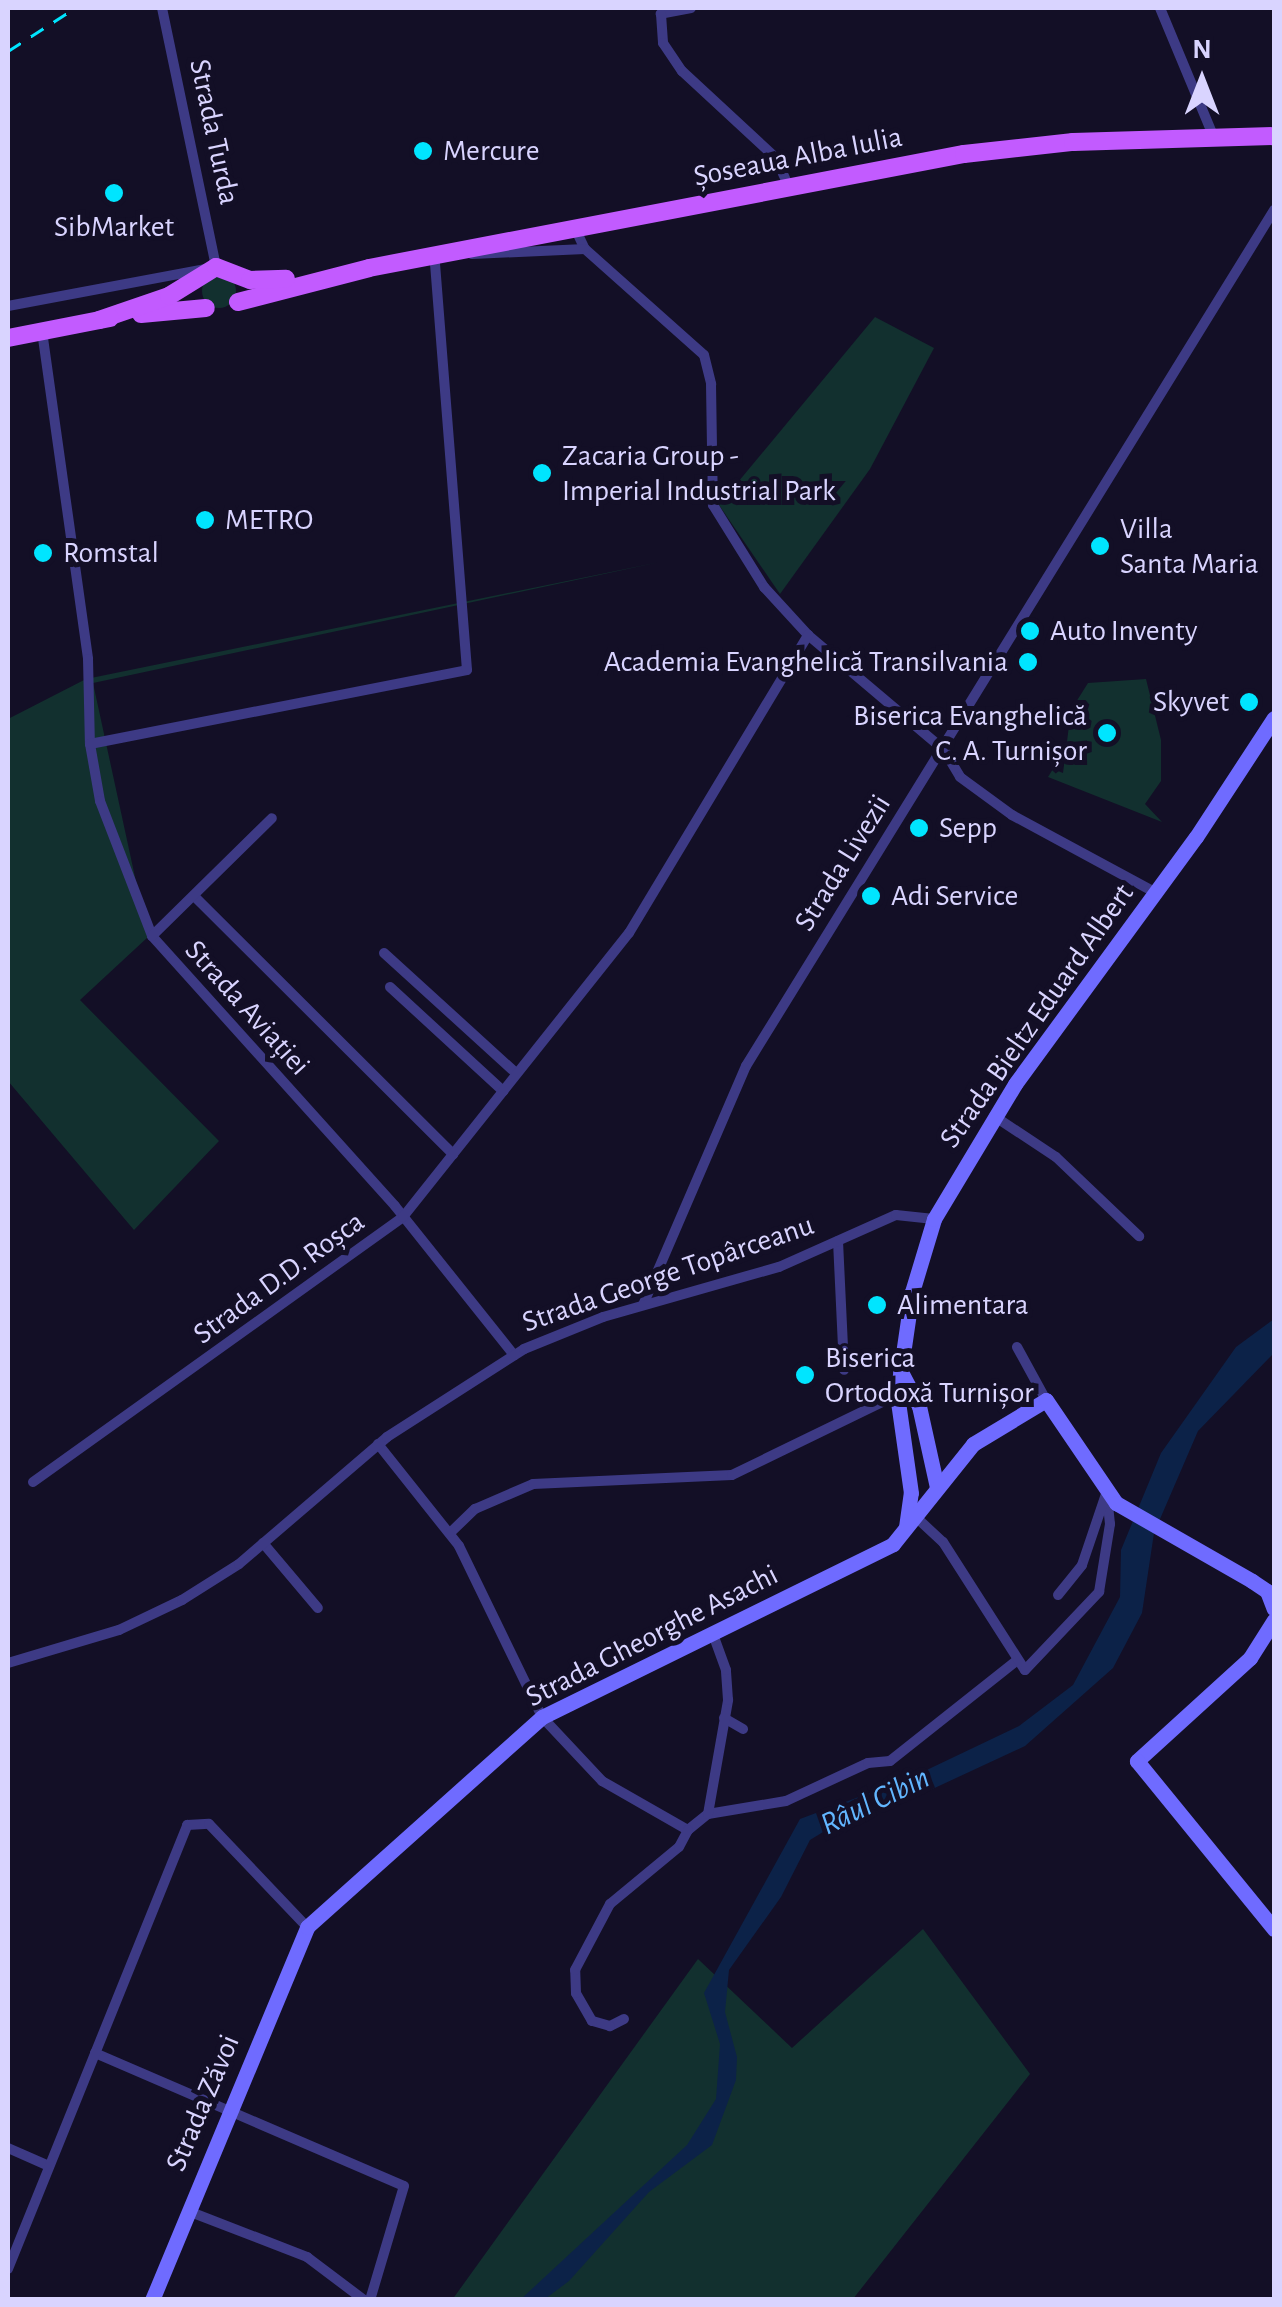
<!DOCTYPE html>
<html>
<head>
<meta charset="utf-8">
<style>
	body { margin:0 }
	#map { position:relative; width:1282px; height:2307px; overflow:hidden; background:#130f26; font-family:"Alegreya Sans",sans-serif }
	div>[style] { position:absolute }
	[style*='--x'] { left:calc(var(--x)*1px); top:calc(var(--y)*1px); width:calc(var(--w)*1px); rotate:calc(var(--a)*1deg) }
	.green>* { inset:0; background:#12302f }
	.round { border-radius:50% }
	.water>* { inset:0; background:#0c2248 }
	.street>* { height:10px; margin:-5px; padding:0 5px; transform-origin:5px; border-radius:5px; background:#3d3a85 }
	.secondary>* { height:15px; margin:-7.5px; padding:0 7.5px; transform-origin:7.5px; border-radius:7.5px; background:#6f6bff }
	.primary>* { height:18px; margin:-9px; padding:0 9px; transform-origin:9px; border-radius:9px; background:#c25bff }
	.rail>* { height:2.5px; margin-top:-1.25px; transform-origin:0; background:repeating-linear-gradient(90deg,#00e5ff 0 15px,transparent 0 27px) }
	.dots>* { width:28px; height:28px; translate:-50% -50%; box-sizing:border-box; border:5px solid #130f26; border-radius:50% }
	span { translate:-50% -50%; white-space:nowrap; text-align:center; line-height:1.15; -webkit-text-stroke:10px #130f26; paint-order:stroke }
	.street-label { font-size:30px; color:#d9d4ff }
	.poi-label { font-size:30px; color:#d9d4ff }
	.left { translate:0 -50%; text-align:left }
	.right { translate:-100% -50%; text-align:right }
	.water-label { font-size:32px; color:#62b6ff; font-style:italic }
	.frame { position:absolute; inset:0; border:10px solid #d9d4ff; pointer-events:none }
	.north { position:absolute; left:1152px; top:30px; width:100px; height:100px; -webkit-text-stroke:8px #130f26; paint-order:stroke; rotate:0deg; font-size:28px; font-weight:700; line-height:40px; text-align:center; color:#d9d4ff }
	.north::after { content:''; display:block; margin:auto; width:35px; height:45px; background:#d9d4ff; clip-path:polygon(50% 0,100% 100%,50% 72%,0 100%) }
</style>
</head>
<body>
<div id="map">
	<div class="green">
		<div class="round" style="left:202px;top:274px;width:34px;height:34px"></div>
		<div style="clip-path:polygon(875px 317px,934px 348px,870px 469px,780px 594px,719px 505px)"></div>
		<div style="clip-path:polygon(660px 562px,93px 683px,148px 937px,80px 1000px,219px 1141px,134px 1230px,8px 1081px,8px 719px,86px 679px)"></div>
		<div style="clip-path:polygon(1146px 679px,1161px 740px,1161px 781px,1145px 804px,1162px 822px,1048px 777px,1053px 769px,1063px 773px,1071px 710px,1088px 683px)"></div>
		<div style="clip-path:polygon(923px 1929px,1030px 2074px,853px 2299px,452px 2300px,698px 1959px,792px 2048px)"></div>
	</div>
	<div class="water">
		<div style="clip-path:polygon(1274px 1319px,1274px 1353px,1198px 1431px,1154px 1533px,1142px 1613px,1113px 1668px,1025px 1746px,926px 1792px,846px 1818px,810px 1840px,781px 1897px,729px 1970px,725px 2012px,737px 2057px,736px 2080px,712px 2145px,649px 2192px,569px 2281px,545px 2299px,520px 2300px,687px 2145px,716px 2099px,720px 2044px,704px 1993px,800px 1819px,912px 1777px,1019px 1726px,1073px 1685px,1120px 1597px,1121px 1550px,1161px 1453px,1236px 1347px)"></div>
	</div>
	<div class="street">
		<div style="--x:162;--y:8;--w:265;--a:78.2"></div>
		<div style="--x:691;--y:8;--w:31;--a:169"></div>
		<div style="--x:661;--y:14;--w:29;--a:86"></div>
		<div style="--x:663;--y:43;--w:34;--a:56"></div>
		<div style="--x:682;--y:71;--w:128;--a:42.8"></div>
		<div style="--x:776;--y:158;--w:32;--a:66"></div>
		<div style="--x:1160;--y:8;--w:141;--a:67.4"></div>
		<div style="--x:575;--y:228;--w:23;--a:65"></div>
		<div style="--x:585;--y:249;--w:159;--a:41.7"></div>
		<div style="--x:704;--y:355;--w:30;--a:76"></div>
		<div style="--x:711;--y:384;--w:121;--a:89.1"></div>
		<div style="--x:713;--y:505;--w:97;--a:58.1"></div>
		<div style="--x:764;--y:587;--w:65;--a:47.5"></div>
		<div style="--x:808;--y:635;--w:178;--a:40.2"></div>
		<div style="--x:944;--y:750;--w:31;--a:59"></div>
		<div style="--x:960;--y:777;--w:64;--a:36.2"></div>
		<div style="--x:1012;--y:815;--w:164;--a:28.4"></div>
		<div style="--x:472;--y:254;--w:113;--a:-2.5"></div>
		<div style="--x:8;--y:306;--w:200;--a:-10.6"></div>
		<div style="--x:42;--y:331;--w:331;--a:82"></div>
		<div style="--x:88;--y:659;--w:85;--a:88.7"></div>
		<div style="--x:90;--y:744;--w:58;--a:80"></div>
		<div style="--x:100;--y:801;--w:145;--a:68.9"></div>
		<div style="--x:152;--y:936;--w:363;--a:48"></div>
		<div style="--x:395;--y:1206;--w:191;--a:51.4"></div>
		<div style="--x:90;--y:744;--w:384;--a:-11.1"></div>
		<div style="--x:467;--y:670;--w:416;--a:-94.5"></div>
		<div style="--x:194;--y:896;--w:366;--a:44.9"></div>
		<div style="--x:152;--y:936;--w:168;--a:-44.5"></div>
		<div style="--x:384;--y:953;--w:178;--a:42.3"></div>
		<div style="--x:390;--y:987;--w:154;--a:42.6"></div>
		<div style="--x:994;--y:1116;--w:74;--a:33.5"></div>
		<div style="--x:1056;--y:1157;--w:115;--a:43.6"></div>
		<div style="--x:838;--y:1241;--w:129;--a:87.3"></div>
		<div style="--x:643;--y:1305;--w:260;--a:-66.7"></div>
		<div style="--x:746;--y:1066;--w:1006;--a:-58.33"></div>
		<div style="--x:1017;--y:1347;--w:60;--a:61.3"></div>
		<div style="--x:378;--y:1444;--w:130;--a:51.5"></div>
		<div style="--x:459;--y:1546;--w:190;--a:64.1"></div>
		<div style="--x:542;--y:1717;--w:88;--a:46.8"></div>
		<div style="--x:602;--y:1781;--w:99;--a:29.7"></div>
		<div style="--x:688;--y:1830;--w:26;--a:-39"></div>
		<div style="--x:708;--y:1814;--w:79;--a:-9.5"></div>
		<div style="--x:786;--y:1801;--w:90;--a:-24.9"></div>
		<div style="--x:868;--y:1763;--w:22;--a:-5"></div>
		<div style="--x:890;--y:1761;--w:161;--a:-38.4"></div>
		<div style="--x:33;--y:1482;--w:455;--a:-35.6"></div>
		<div style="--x:403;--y:1217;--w:363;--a:-51.5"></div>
		<div style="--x:629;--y:933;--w:348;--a:-59"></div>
		<div style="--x:918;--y:1519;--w:34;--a:43"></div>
		<div style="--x:943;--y:1542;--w:152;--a:57.4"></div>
		<div style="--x:1025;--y:1670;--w:108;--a:-46.5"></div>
		<div style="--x:1099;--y:1592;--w:69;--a:-80.8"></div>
		<div style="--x:1110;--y:1524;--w:30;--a:-96"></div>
		<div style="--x:450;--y:1533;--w:35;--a:-44"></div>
		<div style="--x:475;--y:1509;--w:63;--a:-23.3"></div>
		<div style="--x:533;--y:1484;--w:199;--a:-2.6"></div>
		<div style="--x:732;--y:1475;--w:183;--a:-25.9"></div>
		<div style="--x:263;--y:1543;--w:85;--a:49.8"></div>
		<div style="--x:1058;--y:1595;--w:38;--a:-51"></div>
		<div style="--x:1082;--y:1565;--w:75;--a:-71.3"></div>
		<div style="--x:8;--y:1663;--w:116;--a:-16.6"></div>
		<div style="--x:119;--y:1630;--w:70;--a:-25.5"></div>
		<div style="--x:182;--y:1600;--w:67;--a:-32.3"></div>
		<div style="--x:239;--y:1564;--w:195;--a:-40.6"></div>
		<div style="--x:387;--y:1437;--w:163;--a:-32.7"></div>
		<div style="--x:524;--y:1349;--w:85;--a:-22.1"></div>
		<div style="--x:603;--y:1317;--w:183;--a:-15.9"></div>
		<div style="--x:779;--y:1267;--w:128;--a:-24"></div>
		<div style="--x:896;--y:1215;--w:38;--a:6"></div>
		<div style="--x:724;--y:1718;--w:22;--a:30"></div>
		<div style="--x:708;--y:1814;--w:116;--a:-80"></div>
		<div style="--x:728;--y:1700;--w:30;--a:-94"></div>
		<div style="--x:726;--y:1670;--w:38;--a:-110"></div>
		<div style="--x:624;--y:2019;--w:16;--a:153"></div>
		<div style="--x:610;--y:2026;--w:19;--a:-164"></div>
		<div style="--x:592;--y:2021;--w:32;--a:-120"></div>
		<div style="--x:576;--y:1993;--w:23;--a:-92"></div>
		<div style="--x:575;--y:1970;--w:75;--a:-62.1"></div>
		<div style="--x:610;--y:1904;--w:89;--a:-39.6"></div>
		<div style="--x:679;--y:1847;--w:19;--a:-62"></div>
		<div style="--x:95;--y:2053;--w:336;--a:23.3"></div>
		<div style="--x:404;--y:2186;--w:119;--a:106.6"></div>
		<div style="--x:8;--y:2148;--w:45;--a:23.7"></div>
		<div style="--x:188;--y:2211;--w:128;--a:21.1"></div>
		<div style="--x:307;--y:2257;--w:71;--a:37"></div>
		<div style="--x:8;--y:2269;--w:479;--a:-68"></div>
		<div style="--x:187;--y:1825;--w:22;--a:-3"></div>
		<div style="--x:209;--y:1824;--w:142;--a:46.4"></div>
	</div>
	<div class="secondary">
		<div style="--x:900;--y:1370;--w:41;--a:62.2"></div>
		<div style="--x:919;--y:1406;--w:83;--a:77.5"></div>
		<div style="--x:906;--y:1527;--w:34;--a:-82"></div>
		<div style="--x:911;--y:1493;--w:99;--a:-98.1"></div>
		<div style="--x:897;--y:1395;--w:104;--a:-81.7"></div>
		<div style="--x:912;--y:1292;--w:76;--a:-73.2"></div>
		<div style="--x:934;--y:1219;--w:157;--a:-59"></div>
		<div style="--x:1015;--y:1084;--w:306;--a:-53.8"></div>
		<div style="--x:1196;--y:837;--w:142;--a:-56.8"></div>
		<div style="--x:1274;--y:1620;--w:45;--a:122.3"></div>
		<div style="--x:1250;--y:1658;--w:153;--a:137.7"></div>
		<div style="--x:1137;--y:1761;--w:217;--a:50.8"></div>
		<div style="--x:152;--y:2300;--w:404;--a:-67.4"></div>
		<div style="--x:307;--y:1927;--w:315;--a:-41.8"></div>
		<div style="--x:542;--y:1717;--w:391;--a:-26.2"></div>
		<div style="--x:893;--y:1544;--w:128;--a:-51.3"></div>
		<div style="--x:973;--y:1444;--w:85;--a:-31.1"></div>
		<div style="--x:1046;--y:1400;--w:125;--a:55.8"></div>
		<div style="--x:1116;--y:1503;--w:157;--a:29.8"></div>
		<div style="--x:1252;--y:1581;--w:18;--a:34"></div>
		<div style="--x:1267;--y:1591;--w:19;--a:69"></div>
	</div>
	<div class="primary">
		<div style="--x:238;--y:302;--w:135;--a:-14.5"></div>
		<div style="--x:369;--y:268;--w:606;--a:-10.85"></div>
		<div style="--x:964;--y:154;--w:110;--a:-6.3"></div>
		<div style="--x:1073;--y:142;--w:201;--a:-1.7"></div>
		<div style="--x:141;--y:314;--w:65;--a:-5.3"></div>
		<div style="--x:99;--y:320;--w:74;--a:-18.9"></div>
		<div style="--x:169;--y:296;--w:55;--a:-31.7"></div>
		<div style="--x:216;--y:267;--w:36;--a:21"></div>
		<div style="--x:250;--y:280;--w:36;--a:-2"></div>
		<div style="--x:8;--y:338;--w:104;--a:-11.1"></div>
	</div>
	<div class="rail">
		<div style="--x:8;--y:51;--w:80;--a:-32.7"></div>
	</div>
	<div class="dots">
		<div style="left:423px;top:151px;background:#00e5ff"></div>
		<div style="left:114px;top:193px;background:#00e5ff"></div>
		<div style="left:542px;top:473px;background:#00e5ff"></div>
		<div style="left:205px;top:520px;background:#00e5ff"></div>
		<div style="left:1100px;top:546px;background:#00e5ff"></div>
		<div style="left:43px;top:553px;background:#00e5ff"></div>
		<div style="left:1030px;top:631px;background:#00e5ff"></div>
		<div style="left:1028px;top:662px;background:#00e5ff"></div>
		<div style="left:1249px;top:702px;background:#00e5ff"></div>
		<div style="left:1107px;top:733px;background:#00e5ff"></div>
		<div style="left:919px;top:828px;background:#00e5ff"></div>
		<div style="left:871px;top:896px;background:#00e5ff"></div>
		<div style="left:877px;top:1305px;background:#00e5ff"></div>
		<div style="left:805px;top:1375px;background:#00e5ff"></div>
	</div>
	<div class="street-label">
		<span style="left:214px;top:132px;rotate:78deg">Strada Turda</span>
		<span style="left:798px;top:157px;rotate:-11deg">Șoseaua Alba Iulia</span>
		<span style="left:843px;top:863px;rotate:-58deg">Strada Livezii</span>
		<span style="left:247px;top:1008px;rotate:48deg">Strada Aviației</span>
		<span style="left:1037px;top:1016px;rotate:-55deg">Strada Bieltz Eduard Albert</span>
		<span style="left:668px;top:1274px;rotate:-19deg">Strada George Topârceanu</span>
		<span style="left:279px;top:1278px;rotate:-36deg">Strada D.D. Roșca</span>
		<span style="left:652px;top:1636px;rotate:-27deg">Strada Gheorghe Asachi</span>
		<span style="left:203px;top:2103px;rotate:-67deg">Strada Zăvoi</span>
	</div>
	<div class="poi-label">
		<span class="left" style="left:443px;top:151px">Mercure</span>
		<span style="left:114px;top:227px">SibMarket</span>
		<span class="left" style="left:562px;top:473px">Zacaria Group -<br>Imperial Industrial Park</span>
		<span class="left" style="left:225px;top:520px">METRO</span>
		<span class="left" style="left:1120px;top:546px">Villa<br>Santa Maria</span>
		<span class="left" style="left:63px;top:553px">Romstal</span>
		<span class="left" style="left:1050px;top:631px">Auto Inventy</span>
		<span class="right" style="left:1008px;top:662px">Academia Evanghelică Transilvania</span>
		<span class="right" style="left:1229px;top:702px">Skyvet</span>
		<span class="right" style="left:1087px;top:733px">Biserica Evanghelică<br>C. A. Turnișor</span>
		<span class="left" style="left:939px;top:828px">Sepp</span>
		<span class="left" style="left:891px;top:896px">Adi Service</span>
		<span class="left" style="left:897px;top:1305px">Alimentara</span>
		<span class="left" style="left:825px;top:1375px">Biserica<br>Ortodoxă Turnișor</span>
	</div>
	<div class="water-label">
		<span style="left:875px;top:1801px;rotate:-26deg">Râul Cibin</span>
	</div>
	<div class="frame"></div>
	<div class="north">N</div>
</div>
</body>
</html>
